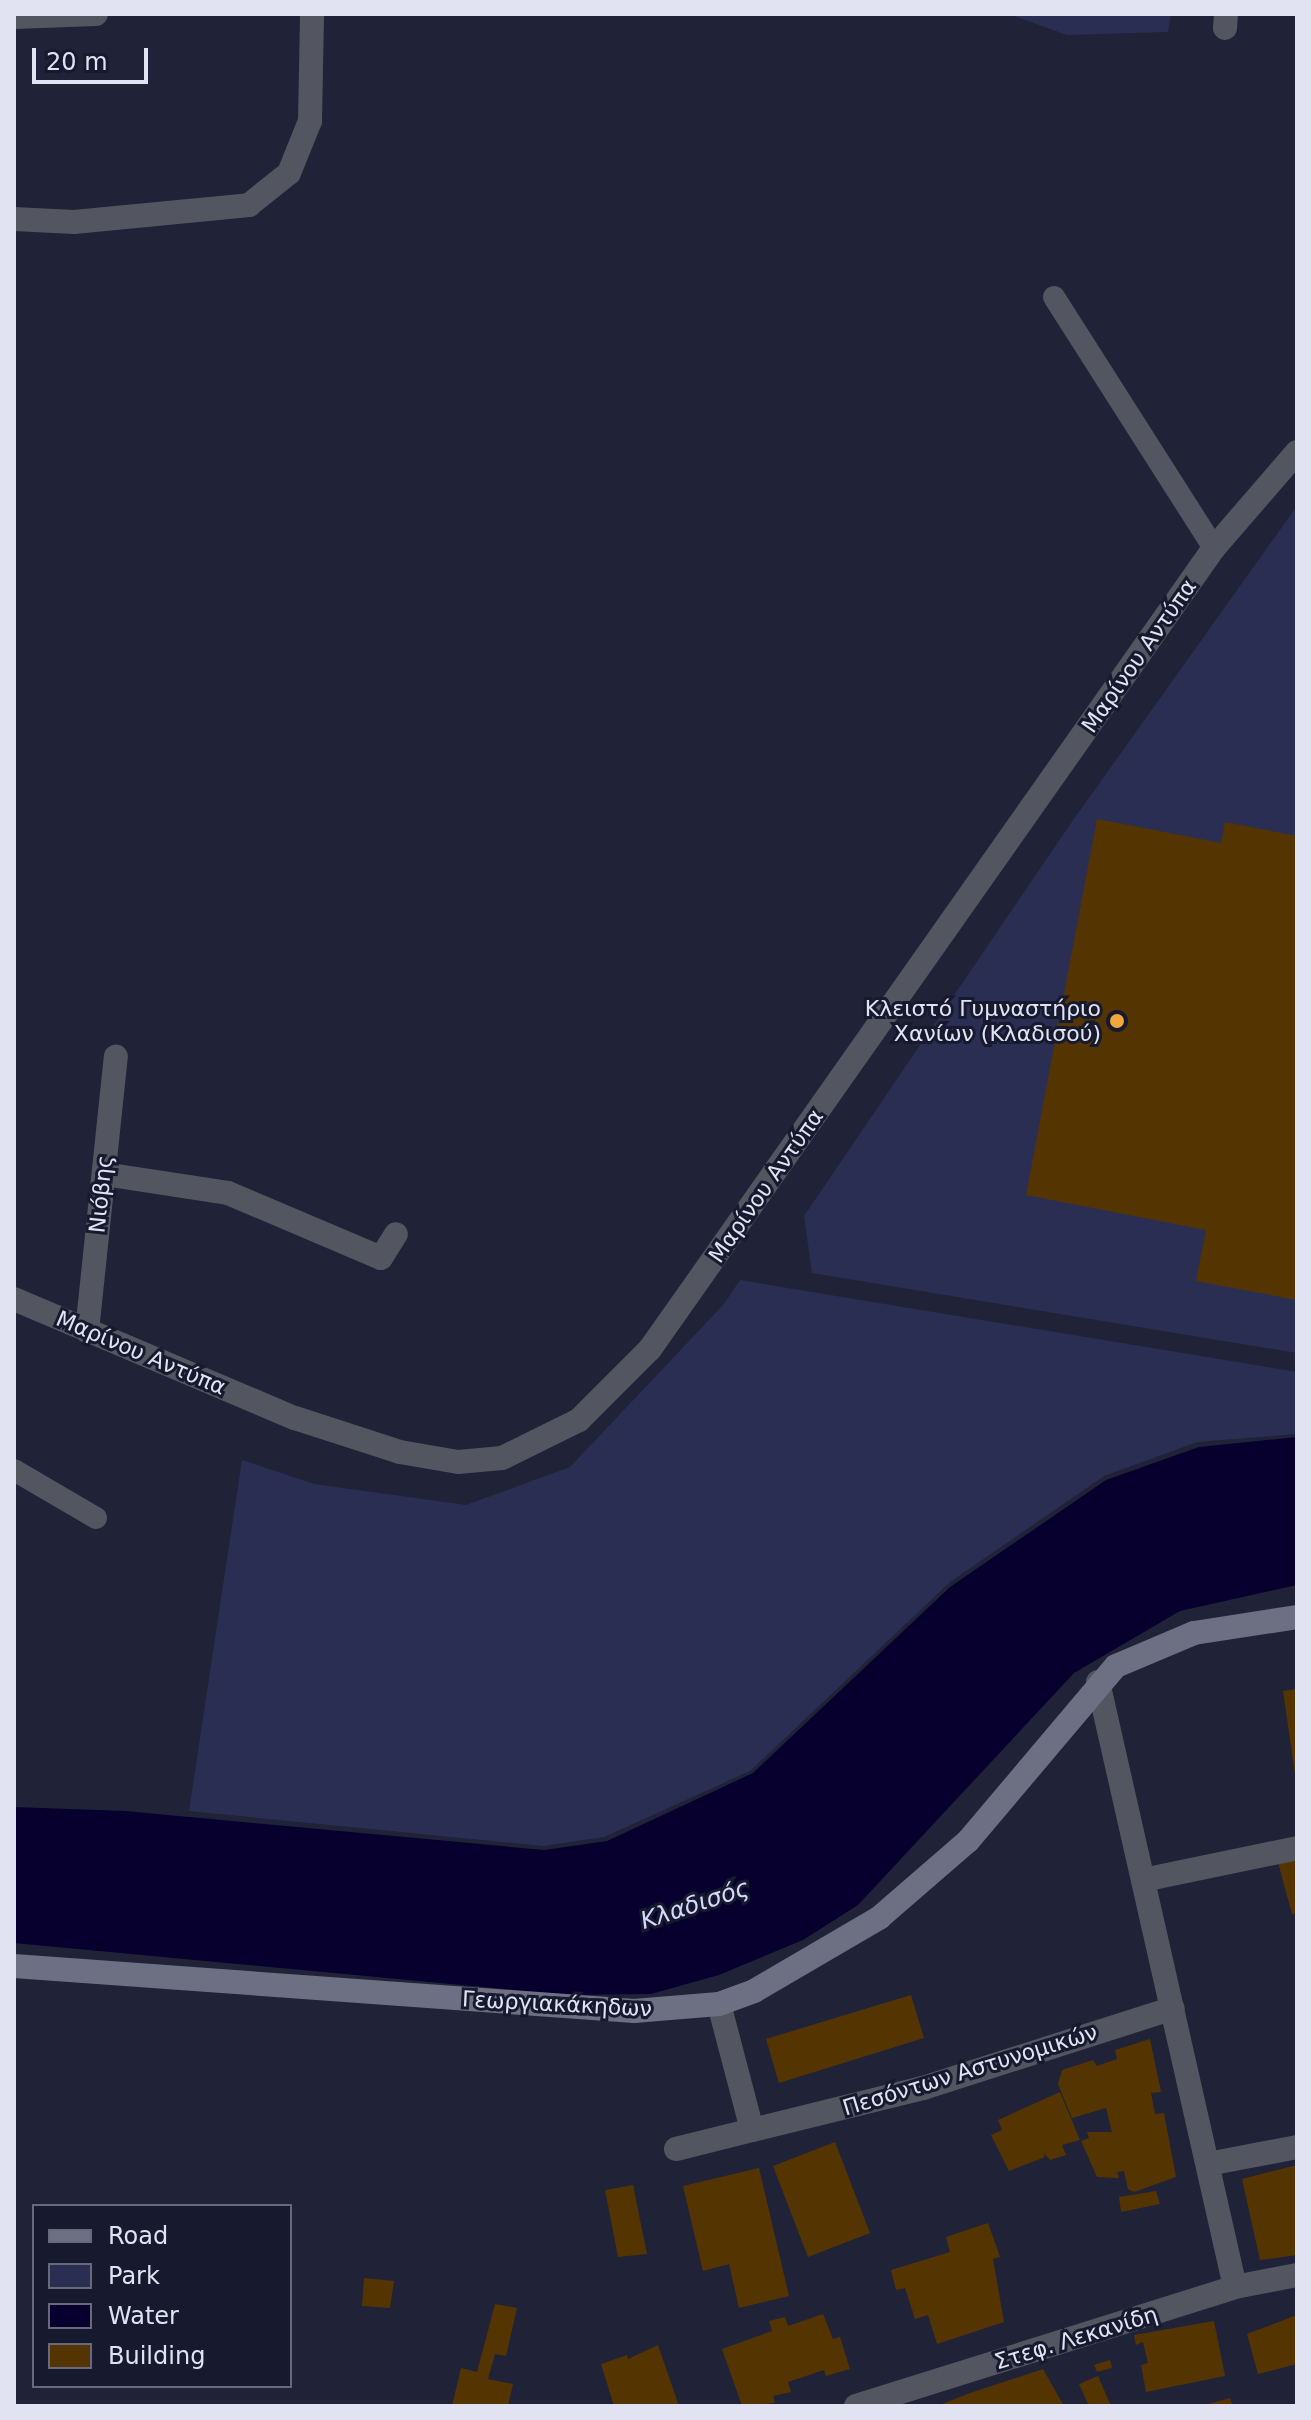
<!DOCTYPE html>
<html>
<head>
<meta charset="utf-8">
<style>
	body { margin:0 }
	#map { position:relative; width:1311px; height:2420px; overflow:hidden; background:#202238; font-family:"DejaVu Sans",sans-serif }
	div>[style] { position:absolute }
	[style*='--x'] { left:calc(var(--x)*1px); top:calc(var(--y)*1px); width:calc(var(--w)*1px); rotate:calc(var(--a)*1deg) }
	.green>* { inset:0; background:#2b2e53 }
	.water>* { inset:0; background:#07002f }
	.building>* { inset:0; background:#543502 }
	.lane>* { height:22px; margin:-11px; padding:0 11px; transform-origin:11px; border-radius:11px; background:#535560 }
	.street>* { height:24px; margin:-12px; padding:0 12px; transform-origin:12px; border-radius:12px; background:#535560 }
	.secondary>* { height:24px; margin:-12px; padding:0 12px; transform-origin:12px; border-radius:12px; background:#6d7082 }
	.dots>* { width:22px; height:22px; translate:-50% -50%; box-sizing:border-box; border:4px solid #17192e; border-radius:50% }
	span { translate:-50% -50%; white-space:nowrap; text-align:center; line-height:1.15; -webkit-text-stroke:6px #17192e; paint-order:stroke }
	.street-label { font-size:22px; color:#e1e3f2 }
	.poi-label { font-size:22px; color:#e1e3f2 }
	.right { translate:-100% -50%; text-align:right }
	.water-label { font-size:24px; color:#d4dafe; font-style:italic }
	.frame { position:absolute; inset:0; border:16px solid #e1e3f2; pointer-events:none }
	.legend { position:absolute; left:32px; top:2204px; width:260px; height:184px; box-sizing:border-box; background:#17192e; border:2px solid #686a7c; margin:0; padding:10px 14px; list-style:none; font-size:24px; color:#e1e3f2 }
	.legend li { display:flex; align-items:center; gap:16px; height:40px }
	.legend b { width:40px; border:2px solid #686a7c }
	.scale { position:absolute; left:32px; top:48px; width:116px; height:36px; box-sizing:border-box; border:4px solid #e1e3f2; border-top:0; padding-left:10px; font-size:24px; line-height:28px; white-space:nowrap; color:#e1e3f2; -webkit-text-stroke:6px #17192e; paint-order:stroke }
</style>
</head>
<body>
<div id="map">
	<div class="green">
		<div style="clip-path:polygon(1008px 14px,1171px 14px,1168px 32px,1067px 35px)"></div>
		<div style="clip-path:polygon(1297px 506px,1297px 1353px,812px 1273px,804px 1216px,1069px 826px)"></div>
		<div style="clip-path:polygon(740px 1280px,1297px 1372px,1297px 1434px,1197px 1442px,1104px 1476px,950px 1582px,750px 1771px,604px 1837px,543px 1846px,189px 1811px,242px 1460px,314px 1484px,466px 1505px,570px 1467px,724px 1304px)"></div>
	</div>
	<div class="water">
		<div style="clip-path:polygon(1297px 1437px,1297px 1585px,1180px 1611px,1074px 1673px,858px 1905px,803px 1940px,719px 1975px,651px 1994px,568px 1995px,14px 1943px,14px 1807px,126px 1811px,544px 1850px,607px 1841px,753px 1773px,950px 1587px,1106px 1480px,1199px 1447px)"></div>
	</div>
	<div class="building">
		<div style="clip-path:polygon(1097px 819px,1221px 843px,1225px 822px,1297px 836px,1297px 1300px,1196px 1281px,1206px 1230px,1026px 1195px)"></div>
		<div style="clip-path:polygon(1297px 1689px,1297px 1774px,1295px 1774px,1283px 1691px)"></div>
		<div style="clip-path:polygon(1297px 1855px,1297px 1913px,1292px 1914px,1277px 1859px)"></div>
		<div style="clip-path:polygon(911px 1995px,924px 2038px,779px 2083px,766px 2039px)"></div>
		<div style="clip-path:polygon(1150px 2039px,1161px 2092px,1151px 2093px,1155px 2114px,1164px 2113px,1176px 2177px,1134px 2192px,1128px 2189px,1124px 2171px,1117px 2172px,1119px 2178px,1097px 2177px,1081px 2141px,1089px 2138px,1087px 2132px,1112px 2132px,1106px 2108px,1072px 2118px,1058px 2084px,1062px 2070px,1093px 2060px,1097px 2066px,1117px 2059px,1115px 2050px)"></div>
		<div style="clip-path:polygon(1060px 2092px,1080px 2140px,1062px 2145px,1066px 2155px,1050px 2160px,1044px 2153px,1045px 2157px,1009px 2171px,991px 2135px,1002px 2130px,998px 2120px)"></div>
		<div style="clip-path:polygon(835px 2142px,870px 2233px,808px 2257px,773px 2166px)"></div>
		<div style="clip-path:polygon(1297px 2165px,1297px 2255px,1260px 2260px,1242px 2179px)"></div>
		<div style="clip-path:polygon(759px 2168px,789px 2296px,739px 2308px,729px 2264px,703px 2271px,683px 2186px)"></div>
		<div style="clip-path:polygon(633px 2185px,647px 2254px,618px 2257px,605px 2190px)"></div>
		<div style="clip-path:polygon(1156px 2191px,1160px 2204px,1121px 2212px,1119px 2197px)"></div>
		<div style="clip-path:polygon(988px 2223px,1000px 2257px,993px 2259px,1004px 2322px,937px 2344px,928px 2315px,915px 2319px,905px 2288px,896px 2290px,891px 2270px,950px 2252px,946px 2237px)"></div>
		<div style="clip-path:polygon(364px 2278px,394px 2281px,390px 2308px,362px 2306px)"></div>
		<div style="clip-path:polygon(495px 2304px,517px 2308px,506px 2356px,495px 2354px,488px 2379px,513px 2384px,508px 2406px,452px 2406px,461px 2368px,477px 2372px)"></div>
		<div style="clip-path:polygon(823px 2314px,833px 2339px,840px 2337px,850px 2369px,826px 2376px,824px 2370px,788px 2382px,791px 2392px,773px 2396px,775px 2403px,742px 2406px,722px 2349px,772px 2331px,769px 2321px,785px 2317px,788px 2326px)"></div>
		<div style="clip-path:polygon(1297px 2315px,1297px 2364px,1258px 2374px,1247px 2334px)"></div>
		<div style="clip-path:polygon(1214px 2321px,1225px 2376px,1146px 2392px,1141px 2365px,1148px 2363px,1143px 2342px,1136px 2345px,1134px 2335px)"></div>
		<div style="clip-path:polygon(658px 2345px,679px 2406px,614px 2406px,601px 2364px,627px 2355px,628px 2359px)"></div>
		<div style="clip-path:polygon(1110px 2360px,1112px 2368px,1097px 2372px,1094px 2365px)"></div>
		<div style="clip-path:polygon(1043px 2369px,1064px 2406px,937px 2406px,970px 2393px)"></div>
		<div style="clip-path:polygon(1098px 2376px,1111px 2406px,1089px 2406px,1079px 2384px)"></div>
		<div style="clip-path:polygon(1230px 2398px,1233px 2406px,1204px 2406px,1204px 2405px)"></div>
	</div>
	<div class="lane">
		<div style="--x:1054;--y:297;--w:298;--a:57.5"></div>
		<div style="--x:14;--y:1470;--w:95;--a:30.3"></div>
	</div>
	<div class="street">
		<div style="--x:14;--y:17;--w:82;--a:-2.1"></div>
		<div style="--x:1225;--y:28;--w:14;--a:-86"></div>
		<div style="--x:14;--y:219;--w:60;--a:2.9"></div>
		<div style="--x:74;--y:222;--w:176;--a:-5.5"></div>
		<div style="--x:249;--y:205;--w:51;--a:-38.7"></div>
		<div style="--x:289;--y:173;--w:56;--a:-68"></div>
		<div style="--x:310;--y:121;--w:107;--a:-88.9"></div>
		<div style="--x:104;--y:1174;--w:125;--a:8.7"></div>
		<div style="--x:228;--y:1193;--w:166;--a:23"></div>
		<div style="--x:381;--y:1258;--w:28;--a:-58"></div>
		<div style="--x:14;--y:1299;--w:305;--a:23"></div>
		<div style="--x:295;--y:1418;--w:110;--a:17.9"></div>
		<div style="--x:400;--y:1452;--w:59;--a:9.8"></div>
		<div style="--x:458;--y:1462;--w:44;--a:-5.2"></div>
		<div style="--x:502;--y:1458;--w:86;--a:-26.3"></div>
		<div style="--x:579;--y:1420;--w:100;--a:-45"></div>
		<div style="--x:650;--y:1349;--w:980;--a:-54.85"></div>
		<div style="--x:1214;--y:548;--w:127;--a:-49.2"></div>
		<div style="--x:87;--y:1331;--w:276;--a:-84"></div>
		<div style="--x:1098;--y:1682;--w:620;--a:77.24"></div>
		<div style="--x:1143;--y:1880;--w:157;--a:-11.7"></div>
		<div style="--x:719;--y:2004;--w:130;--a:75.3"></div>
		<div style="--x:752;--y:2130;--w:176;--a:-13.8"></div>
		<div style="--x:923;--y:2088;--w:262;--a:-17.7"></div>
		<div style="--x:676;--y:2149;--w:78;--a:-14"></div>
		<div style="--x:1208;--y:2164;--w:91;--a:-10.8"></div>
		<div style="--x:856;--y:2406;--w:397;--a:-17.4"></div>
		<div style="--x:1235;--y:2287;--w:63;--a:-11"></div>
	</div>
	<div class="secondary">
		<div style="--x:14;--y:1966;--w:622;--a:4.15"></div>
		<div style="--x:634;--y:2011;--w:85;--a:-4.7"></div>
		<div style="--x:719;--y:2004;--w:37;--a:-20"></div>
		<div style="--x:754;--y:1991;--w:145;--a:-30.3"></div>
		<div style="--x:879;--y:1918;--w:118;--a:-40.9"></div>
		<div style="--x:968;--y:1841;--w:229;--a:-49.8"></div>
		<div style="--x:1116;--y:1666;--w:85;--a:-22.9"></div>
		<div style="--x:1194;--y:1633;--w:104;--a:-8.8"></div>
	</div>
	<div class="dots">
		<div style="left:1117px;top:1021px;background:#efa73e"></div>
	</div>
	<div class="street-label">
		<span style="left:1139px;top:656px;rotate:-55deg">Μαρίνου Αντύπα</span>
		<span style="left:766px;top:1186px;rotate:-55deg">Μαρίνου Αντύπα</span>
		<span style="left:101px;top:1194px;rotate:-84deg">Νιόβης</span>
		<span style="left:141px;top:1353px;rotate:23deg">Μαρίνου Αντύπα</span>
		<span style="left:557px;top:2004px;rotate:3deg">Γεωργιακάκηδων</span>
		<span style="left:970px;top:2070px;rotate:-17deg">Πεσόντων Αστυνομικών</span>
		<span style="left:1076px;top:2338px;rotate:-17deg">Στεφ. Λεκανίδη</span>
	</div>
	<div class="poi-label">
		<span class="right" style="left:1101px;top:1021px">Κλειστό Γυμναστήριο<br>Χανίων (Κλαδισού)</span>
	</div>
	<div class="water-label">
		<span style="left:695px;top:1905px;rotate:-18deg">Κλαδισός</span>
	</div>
	<div class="frame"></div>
	<ul class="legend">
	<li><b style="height:10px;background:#6d7082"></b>Road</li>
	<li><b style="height:22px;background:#2b2e53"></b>Park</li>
	<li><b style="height:22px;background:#07002f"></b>Water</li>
	<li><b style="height:22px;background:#543502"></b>Building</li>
	</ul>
	<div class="scale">20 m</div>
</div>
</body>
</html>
